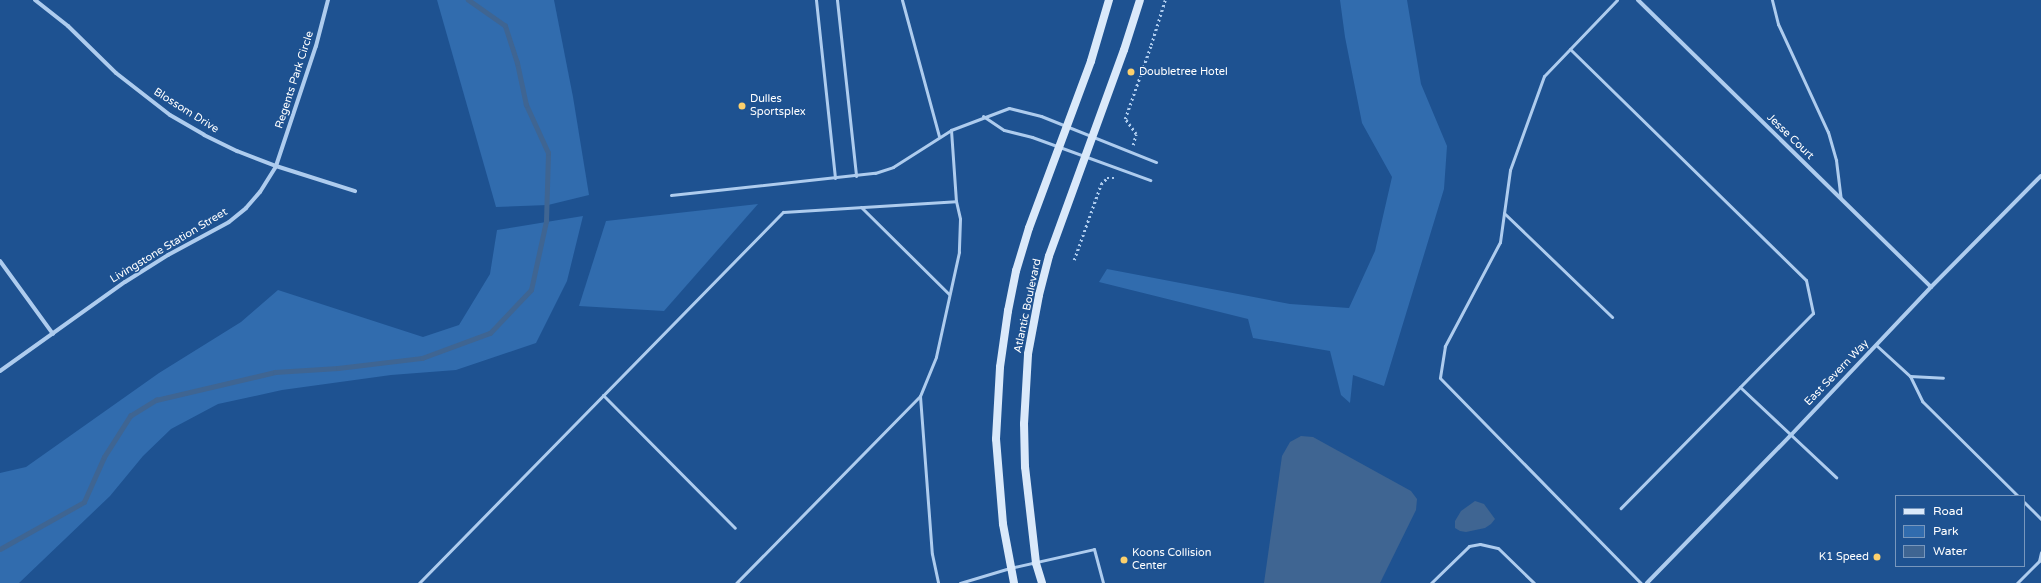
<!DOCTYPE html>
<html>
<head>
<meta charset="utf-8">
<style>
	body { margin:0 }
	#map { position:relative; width:2041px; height:583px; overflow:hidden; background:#1e5291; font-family:"Varela Round",sans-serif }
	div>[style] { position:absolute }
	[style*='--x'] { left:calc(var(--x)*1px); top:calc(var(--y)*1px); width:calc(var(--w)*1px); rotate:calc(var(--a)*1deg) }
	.green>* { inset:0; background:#316cae }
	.water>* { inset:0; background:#3f6592 }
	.stream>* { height:4.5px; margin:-2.25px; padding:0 2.25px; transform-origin:2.25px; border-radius:2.25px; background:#3f6592 }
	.path>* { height:2.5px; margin-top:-1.25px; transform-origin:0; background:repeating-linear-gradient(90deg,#aeccee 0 2px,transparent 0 5px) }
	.lane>* { height:3px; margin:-1.5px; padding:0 1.5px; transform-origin:1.5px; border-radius:1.5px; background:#aeccee }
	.street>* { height:4px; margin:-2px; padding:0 2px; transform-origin:2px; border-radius:2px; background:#aeccee }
	.secondary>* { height:8px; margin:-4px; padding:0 4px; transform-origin:4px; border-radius:4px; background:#dae9fa }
	.dots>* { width:11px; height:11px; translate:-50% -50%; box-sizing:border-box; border:2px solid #1e5291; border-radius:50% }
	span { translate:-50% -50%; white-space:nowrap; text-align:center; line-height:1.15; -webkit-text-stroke:3px #1e5291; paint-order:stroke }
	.poi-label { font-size:11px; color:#fff }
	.left { translate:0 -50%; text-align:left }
	.right { translate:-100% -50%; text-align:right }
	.street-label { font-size:11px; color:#fff }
	.legend { position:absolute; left:1895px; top:495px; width:130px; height:72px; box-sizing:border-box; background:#1e5291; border:1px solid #7897bd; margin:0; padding:5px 7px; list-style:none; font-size:12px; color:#fff }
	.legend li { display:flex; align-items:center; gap:8px; height:20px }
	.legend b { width:20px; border:1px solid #7897bd }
</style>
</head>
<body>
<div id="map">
	<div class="green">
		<div style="clip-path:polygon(437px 0,554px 0,573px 97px,589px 195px,548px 205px,496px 207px)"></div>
		<div style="clip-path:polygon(1340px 0,1407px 0,1421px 84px,1447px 146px,1444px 189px,1384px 386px,1353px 375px,1350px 403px,1341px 395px,1330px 351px,1253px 338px,1248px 319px,1099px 282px,1107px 269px,1290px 304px,1349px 308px,1375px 251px,1392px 177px,1362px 123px,1345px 37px)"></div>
		<div style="clip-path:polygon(758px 204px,664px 311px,579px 306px,606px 221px)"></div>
		<div style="clip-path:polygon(583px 216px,567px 281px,536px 343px,456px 370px,391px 375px,282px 390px,218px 404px,171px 429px,143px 456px,110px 496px,19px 583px,0 583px,0 473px,26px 467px,159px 373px,241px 322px,278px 290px,423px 337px,459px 325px,490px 274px,497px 230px)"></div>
	</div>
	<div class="water">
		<div style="clip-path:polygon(1301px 436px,1313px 437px,1411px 491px,1417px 499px,1416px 510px,1380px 583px,1264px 583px,1282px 456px,1290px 442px)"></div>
		<div style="clip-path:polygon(1475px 501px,1484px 504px,1495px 519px,1491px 524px,1485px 528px,1466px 532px,1460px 531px,1455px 528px,1455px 521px,1461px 511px)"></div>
	</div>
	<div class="stream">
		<div style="--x:0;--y:549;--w:96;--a:-29.2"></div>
		<div style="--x:84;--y:502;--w:49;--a:-66"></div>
		<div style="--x:104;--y:457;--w:49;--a:-57.6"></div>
		<div style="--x:130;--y:416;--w:31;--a:-32"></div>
		<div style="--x:156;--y:400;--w:122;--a:-13.2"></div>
		<div style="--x:275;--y:372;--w:63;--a:-3.6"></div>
		<div style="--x:338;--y:368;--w:85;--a:-6.8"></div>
		<div style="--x:422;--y:358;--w:72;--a:-20.2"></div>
		<div style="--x:490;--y:333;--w:59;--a:-46.4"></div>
		<div style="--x:531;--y:290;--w:71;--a:-77.7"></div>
		<div style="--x:546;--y:221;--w:68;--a:-88.3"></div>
		<div style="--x:548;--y:153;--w:53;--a:-114.6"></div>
		<div style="--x:526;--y:105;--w:43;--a:-102.1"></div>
		<div style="--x:517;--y:63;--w:39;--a:-108"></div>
		<div style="--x:505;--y:26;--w:45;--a:-144.9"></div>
	</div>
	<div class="path">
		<div style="--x:1133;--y:145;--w:11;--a:-75"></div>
		<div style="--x:1136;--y:134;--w:19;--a:-126"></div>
		<div style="--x:1125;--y:119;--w:78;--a:-70.6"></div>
		<div style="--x:1151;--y:45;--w:47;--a:-72.7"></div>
		<div style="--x:1074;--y:260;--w:81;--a:-70.4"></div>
		<div style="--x:1101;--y:184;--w:8;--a:-45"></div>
		<div style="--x:1107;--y:178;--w:8;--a:0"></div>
	</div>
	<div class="lane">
		<div style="--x:816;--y:0;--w:179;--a:83.9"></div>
		<div style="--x:837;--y:0;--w:177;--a:83.8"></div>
		<div style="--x:902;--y:0;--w:141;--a:74.8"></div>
		<div style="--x:1617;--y:0;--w:105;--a:133.8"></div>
		<div style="--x:1544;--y:76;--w:100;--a:109.9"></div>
		<div style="--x:1510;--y:170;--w:73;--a:97.9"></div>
		<div style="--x:1500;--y:242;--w:118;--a:117.9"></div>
		<div style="--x:1445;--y:346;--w:32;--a:99"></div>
		<div style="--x:1440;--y:378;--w:287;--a:45.6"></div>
		<div style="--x:1772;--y:0;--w:25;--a:76"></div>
		<div style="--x:1778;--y:24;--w:119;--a:65.2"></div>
		<div style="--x:1828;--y:132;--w:29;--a:74"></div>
		<div style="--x:1836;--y:160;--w:38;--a:83"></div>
		<div style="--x:1570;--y:49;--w:330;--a:44.4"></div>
		<div style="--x:1806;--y:280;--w:34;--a:78"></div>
		<div style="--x:1813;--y:313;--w:274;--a:134.6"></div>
		<div style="--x:983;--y:116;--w:25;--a:34"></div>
		<div style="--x:1004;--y:130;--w:29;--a:14"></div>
		<div style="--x:1032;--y:137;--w:126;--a:20"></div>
		<div style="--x:951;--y:130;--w:71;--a:86"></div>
		<div style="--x:671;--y:195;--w:205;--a:-6.2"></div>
		<div style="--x:875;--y:173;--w:19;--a:-18"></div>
		<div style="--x:893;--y:167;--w:69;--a:-32.5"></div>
		<div style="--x:951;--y:130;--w:62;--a:-20.8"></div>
		<div style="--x:1009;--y:108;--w:33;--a:14"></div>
		<div style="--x:1041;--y:116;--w:124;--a:21.8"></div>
		<div style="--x:861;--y:207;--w:124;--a:44.7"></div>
		<div style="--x:1504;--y:213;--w:150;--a:43.9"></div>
		<div style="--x:1876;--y:345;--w:46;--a:42.4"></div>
		<div style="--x:1910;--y:376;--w:33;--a:3"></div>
		<div style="--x:1910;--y:376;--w:28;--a:64"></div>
		<div style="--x:1922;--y:401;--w:135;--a:44.7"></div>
		<div style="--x:1740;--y:387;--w:132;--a:43.2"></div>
		<div style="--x:603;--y:395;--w:187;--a:45.2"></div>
		<div style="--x:920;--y:396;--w:158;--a:85.7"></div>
		<div style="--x:932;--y:554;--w:30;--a:78"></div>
		<div style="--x:2024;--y:502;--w:24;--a:45"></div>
		<div style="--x:419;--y:583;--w:520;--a:-45.55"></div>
		<div style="--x:783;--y:212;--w:173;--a:-3.6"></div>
		<div style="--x:956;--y:201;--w:18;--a:77"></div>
		<div style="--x:960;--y:219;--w:33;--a:92"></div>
		<div style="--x:959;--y:252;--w:107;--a:102.4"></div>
		<div style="--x:936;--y:357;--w:42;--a:112.3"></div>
		<div style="--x:920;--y:396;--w:262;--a:134.5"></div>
		<div style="--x:960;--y:583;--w:52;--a:-16.7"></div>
		<div style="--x:1010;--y:568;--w:86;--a:-12.7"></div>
		<div style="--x:1094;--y:549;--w:35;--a:75"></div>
		<div style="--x:1431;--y:583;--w:53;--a:-44.2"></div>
		<div style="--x:1469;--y:546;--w:11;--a:-10"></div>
		<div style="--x:1480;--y:544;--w:18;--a:13"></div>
		<div style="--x:1498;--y:548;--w:50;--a:44.2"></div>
		<div style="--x:2017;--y:583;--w:31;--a:-45"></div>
		<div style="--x:2039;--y:561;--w:9;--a:-77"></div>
	</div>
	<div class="street">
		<div style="--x:35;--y:0;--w:42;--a:38.2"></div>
		<div style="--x:68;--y:26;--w:67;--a:44.4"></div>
		<div style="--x:116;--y:73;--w:68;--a:37.9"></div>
		<div style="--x:170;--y:115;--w:39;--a:30"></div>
		<div style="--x:204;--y:135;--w:37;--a:26"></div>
		<div style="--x:237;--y:151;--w:42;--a:21"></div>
		<div style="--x:276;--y:166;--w:83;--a:17.6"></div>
		<div style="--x:1638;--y:0;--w:410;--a:44.4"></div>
		<div style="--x:0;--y:261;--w:90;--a:54"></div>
		<div style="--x:0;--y:371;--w:153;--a:-35.5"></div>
		<div style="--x:125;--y:282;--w:51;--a:-32.1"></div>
		<div style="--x:168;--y:255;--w:69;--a:-28.4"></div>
		<div style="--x:229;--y:222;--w:22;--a:-39"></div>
		<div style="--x:246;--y:208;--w:21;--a:-49"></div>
		<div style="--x:260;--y:192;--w:31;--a:-58"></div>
		<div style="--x:276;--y:166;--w:126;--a:-71.6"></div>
		<div style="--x:316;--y:46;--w:48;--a:-75.4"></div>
		<div style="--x:1647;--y:583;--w:206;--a:-45.8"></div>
		<div style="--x:1791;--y:435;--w:204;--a:-46.6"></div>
		<div style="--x:1931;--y:287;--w:156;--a:-45.3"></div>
	</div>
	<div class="secondary">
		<div style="--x:1014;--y:583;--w:60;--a:-100.6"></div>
		<div style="--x:1003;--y:524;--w:85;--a:-94.7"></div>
		<div style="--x:996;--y:439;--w:72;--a:-86.8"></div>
		<div style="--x:1000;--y:367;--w:57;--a:-81.9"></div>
		<div style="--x:1008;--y:311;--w:41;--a:-78.7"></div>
		<div style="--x:1016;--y:271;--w:45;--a:-73.2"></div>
		<div style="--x:1029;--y:228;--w:178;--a:-69.6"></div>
		<div style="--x:1091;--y:61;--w:64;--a:-73.6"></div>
		<div style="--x:1042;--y:583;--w:21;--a:-107"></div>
		<div style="--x:1036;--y:563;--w:97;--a:-96.5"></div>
		<div style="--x:1025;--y:467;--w:43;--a:-91.3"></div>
		<div style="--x:1024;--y:424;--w:70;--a:-86.7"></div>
		<div style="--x:1028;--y:354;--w:60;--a:-79.4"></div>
		<div style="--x:1039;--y:295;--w:40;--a:-75.6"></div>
		<div style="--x:1049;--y:256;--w:219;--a:-70"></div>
		<div style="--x:1124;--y:50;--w:52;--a:-72.3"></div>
	</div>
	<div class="dots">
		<div style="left:1131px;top:72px;background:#fdd06c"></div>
		<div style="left:742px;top:106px;background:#fdd06c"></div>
		<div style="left:1877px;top:557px;background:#fdd06c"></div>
		<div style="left:1124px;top:560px;background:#fdd06c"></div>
	</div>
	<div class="poi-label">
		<span class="left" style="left:1139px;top:72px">Doubletree Hotel</span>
		<span class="left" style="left:750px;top:106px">Dulles<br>Sportsplex</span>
		<span class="left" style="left:1132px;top:560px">Koons Collision<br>Center</span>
		<span class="right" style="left:1869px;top:557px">K1 Speed</span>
	</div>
	<div class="street-label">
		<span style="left:295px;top:80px;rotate:-72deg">Regents Park Circle</span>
		<span style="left:186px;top:111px;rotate:32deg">Blossom Drive</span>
		<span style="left:1790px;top:137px;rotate:44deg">Jesse Court</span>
		<span style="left:169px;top:246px;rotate:-31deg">Livingstone Station Street</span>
		<span style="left:1028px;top:306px;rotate:-78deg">Atlantic Boulevard</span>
		<span style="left:1837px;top:373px;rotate:-46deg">East Severn Way</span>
	</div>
	<ul class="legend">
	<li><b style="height:5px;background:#dae9fa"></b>Road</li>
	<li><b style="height:11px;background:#316cae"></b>Park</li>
	<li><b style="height:11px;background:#3f6592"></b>Water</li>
	</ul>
</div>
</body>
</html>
